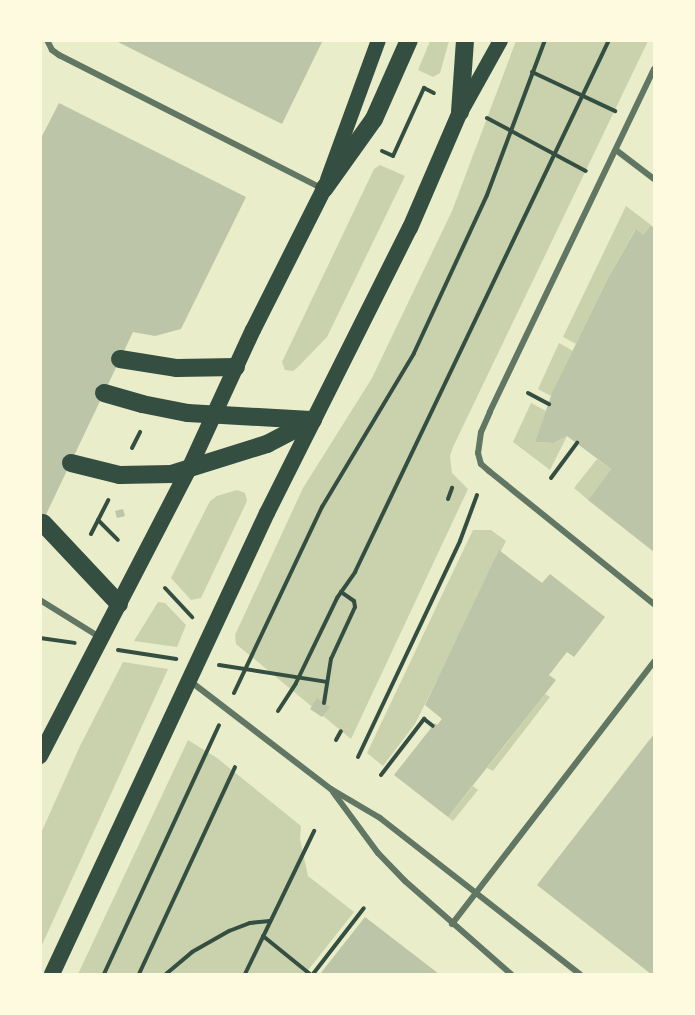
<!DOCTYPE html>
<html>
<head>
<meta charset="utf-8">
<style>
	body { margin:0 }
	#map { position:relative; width:695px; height:1015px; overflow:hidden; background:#e9edc9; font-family:"Sofia Sans Condensed",sans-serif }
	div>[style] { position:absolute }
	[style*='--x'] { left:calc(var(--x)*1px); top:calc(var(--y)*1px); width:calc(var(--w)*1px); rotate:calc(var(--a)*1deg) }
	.green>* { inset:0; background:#cad2ad }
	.building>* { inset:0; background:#bcc5a7 }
	.path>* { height:4px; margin:-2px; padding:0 2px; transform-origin:2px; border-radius:2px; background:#344e41 }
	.minor>* { height:6px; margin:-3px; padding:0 3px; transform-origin:3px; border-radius:3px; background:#617663 }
	.primary>* { height:15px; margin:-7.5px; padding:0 7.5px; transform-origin:7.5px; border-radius:7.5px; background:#344e41 }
	.trunk>* { height:16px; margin:-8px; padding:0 8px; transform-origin:8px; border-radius:8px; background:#344e41 }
	.motorway>* { height:18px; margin:-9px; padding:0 9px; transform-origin:9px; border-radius:9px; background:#344e41 }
	span { translate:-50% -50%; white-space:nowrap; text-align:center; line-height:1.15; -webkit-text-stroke:6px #fefae0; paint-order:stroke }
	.frame { position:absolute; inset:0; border:42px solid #fefae0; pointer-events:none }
</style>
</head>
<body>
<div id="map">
	<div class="green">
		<div style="clip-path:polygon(430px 41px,449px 41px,440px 73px,433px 77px,418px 70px)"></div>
		<div style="clip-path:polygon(516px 41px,648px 41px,453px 447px,450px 456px,452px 473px,468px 489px,351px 739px,236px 644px,235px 635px,303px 488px,372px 378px,452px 211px)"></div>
		<div style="clip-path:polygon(380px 165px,405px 176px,327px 337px,297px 368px,293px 371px,285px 370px,282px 362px,374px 169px)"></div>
		<div style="clip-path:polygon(626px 206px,651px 225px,643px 235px,635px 230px,608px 278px,576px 344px,563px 337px)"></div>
		<div style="clip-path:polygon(559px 343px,573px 351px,551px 396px,538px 389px)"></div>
		<div style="clip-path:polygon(531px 403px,546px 411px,535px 442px,554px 443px,567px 436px,550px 470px,513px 442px)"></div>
		<div style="clip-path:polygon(597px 459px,611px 469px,588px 500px,574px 488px)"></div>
		<div style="clip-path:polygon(237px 490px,245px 493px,247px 501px,201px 598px,191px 600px,171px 578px,210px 501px,217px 496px)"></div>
		<div style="clip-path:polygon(473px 530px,491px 530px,506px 541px,415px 724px,383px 766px,367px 753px)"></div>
		<div style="clip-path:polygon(158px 602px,165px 603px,186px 625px,177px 647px,134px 641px)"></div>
		<div style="clip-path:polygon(123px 662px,168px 669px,41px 947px,41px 833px,80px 746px)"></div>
		<div style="clip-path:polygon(545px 694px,550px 697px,493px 771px,487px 768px)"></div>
		<div style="clip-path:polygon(188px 740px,217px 758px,301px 826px,300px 839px,308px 876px,354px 912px,305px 974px,78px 974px)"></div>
		<div style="clip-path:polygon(473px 786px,478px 790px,453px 821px,448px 817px)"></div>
	</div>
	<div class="building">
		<div style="clip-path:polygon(114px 40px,323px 40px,282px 124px)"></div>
		<div style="clip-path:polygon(59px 103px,246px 197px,181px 329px,155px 336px,133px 332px,40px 527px,40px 140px)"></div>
		<div style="clip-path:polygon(651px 225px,654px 228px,654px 552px,588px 500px,611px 469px,567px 436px,554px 443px,535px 442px,552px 393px,608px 278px,636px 229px,643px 235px)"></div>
		<div style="clip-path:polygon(123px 509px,125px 516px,117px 518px,115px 511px)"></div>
		<div style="clip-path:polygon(499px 550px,542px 583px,550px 574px,605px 617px,574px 657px,567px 652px,549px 675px,556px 680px,448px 817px,394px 775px,435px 723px,437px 725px,442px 719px,425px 705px)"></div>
		<div style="clip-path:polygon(317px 698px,330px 707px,322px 717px,310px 709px)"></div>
		<div style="clip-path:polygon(654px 734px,654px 974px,651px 974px,537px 885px)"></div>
		<div style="clip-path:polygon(365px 917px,439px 974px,320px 974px)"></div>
	</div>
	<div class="path">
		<div style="--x:532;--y:72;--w:92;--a:25.2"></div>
		<div style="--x:487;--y:118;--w:112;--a:28.2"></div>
		<div style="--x:382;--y:151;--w:12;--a:24"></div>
		<div style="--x:393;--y:156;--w:75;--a:-65.5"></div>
		<div style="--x:424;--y:88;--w:11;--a:27"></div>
		<div style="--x:528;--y:393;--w:24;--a:28"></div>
		<div style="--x:132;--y:448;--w:18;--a:-63"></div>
		<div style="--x:551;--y:478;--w:44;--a:-53.4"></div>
		<div style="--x:448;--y:499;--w:12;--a:-70"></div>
		<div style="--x:98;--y:520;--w:28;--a:45"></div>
		<div style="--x:91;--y:534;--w:38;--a:-63"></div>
		<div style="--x:165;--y:588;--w:40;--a:47"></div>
		<div style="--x:40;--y:638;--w:35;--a:8"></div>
		<div style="--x:118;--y:650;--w:59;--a:8.8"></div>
		<div style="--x:219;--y:665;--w:109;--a:8.9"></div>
		<div style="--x:234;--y:693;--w:206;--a:-64.7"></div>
		<div style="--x:322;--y:507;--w:179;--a:-59.1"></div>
		<div style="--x:414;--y:353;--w:174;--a:-65.2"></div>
		<div style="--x:487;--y:195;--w:165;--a:-69.5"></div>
		<div style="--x:324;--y:703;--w:45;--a:-81"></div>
		<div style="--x:331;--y:659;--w:57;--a:-65.2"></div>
		<div style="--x:355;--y:607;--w:6;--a:-99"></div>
		<div style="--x:354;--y:601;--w:16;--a:-145"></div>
		<div style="--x:278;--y:711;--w:33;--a:-57"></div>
		<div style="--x:296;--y:683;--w:94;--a:-64.2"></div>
		<div style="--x:337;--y:598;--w:32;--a:-55"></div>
		<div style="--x:355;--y:572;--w:590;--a:-64.48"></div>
		<div style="--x:336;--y:740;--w:10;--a:-61"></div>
		<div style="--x:358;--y:757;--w:239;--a:-64.7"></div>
		<div style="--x:460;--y:541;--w:49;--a:-69.7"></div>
		<div style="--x:381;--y:775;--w:71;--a:-52.5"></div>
		<div style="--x:424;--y:719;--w:11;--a:38"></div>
		<div style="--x:263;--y:936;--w:60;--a:39"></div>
		<div style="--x:104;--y:974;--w:274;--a:-65.2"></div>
		<div style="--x:139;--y:974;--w:228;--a:-65.1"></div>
		<div style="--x:166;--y:974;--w:34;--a:-40"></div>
		<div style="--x:192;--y:952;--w:43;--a:-29.6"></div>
		<div style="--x:229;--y:931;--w:22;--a:-21"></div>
		<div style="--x:250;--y:923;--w:20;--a:-6"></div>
		<div style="--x:245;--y:974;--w:159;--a:-64.2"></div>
		<div style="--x:313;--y:974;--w:83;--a:-52.3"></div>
	</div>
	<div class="minor">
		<div style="--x:47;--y:40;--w:11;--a:63"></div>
		<div style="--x:52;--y:50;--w:9;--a:36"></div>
		<div style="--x:59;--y:55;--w:296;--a:26.9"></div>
		<div style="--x:654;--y:69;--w:380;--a:115.6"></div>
		<div style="--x:490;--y:412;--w:22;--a:114"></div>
		<div style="--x:481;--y:432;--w:21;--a:98"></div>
		<div style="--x:478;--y:453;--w:11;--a:75"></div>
		<div style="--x:481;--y:464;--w:11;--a:41"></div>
		<div style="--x:489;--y:471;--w:212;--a:38.9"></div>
		<div style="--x:616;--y:150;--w:48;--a:37.3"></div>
		<div style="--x:40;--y:600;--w:72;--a:31.9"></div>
		<div style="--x:190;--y:681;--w:178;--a:37.5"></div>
		<div style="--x:331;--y:789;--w:57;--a:30.6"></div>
		<div style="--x:380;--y:818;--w:254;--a:38"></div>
		<div style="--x:333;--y:792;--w:76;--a:53.6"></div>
		<div style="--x:378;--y:853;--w:39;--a:46"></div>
		<div style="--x:405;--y:881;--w:141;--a:41.3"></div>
		<div style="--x:452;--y:924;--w:331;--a:-52.4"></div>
	</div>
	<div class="primary">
		<div style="--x:460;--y:112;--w:82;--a:-60.9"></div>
		<div style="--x:327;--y:179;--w:148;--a:-69.9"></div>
	</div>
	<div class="trunk">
		<div style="--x:40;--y:756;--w:321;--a:-62.6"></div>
		<div style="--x:188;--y:471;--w:155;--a:-65.3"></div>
		<div style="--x:253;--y:330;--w:158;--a:-63.3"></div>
		<div style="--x:52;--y:974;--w:509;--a:-65"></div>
		<div style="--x:267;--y:513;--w:319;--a:-63.4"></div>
		<div style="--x:410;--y:228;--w:126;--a:-66.7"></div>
	</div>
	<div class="motorway">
		<div style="--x:460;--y:112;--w:72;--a:-86"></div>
		<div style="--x:324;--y:189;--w:86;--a:-54.5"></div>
		<div style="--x:374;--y:119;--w:86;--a:-66.1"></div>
		<div style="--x:120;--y:359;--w:58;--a:9"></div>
		<div style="--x:177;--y:368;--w:59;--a:-1"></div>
		<div style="--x:104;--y:393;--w:40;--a:16"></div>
		<div style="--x:142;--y:404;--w:47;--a:11.1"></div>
		<div style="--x:188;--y:413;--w:123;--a:3.3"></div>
		<div style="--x:71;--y:463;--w:50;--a:13.8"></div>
		<div style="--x:120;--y:475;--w:51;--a:-1.1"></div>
		<div style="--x:171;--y:474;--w:101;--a:-17.4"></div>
		<div style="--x:267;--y:444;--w:52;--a:-27.6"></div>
		<div style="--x:43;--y:523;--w:111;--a:46.8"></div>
	</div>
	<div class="frame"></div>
</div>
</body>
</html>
